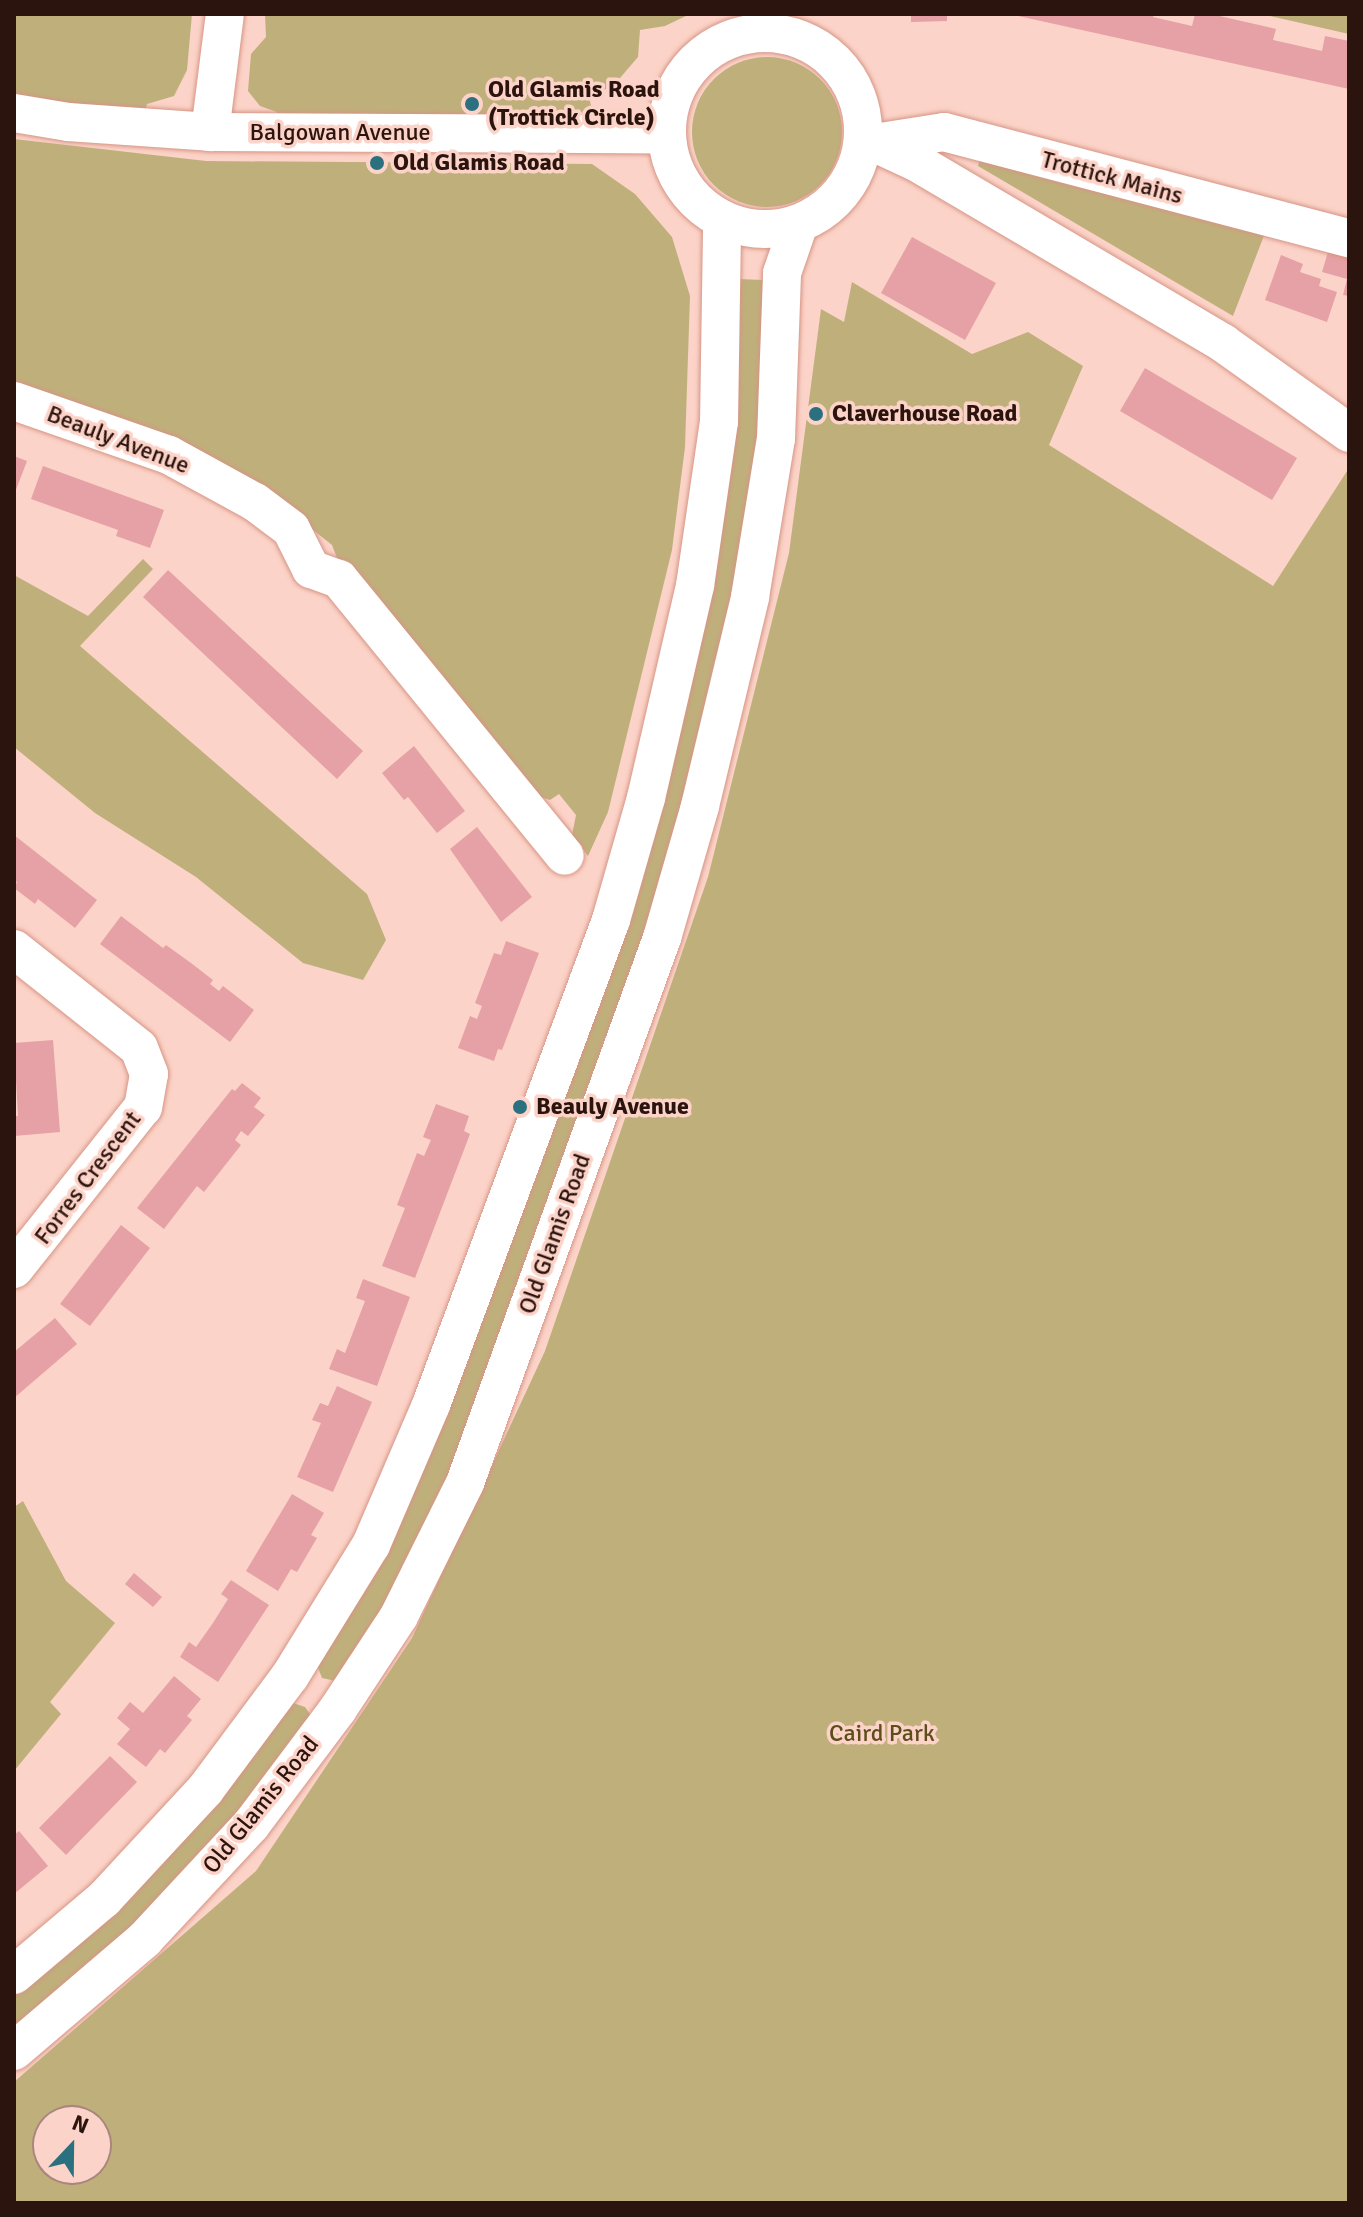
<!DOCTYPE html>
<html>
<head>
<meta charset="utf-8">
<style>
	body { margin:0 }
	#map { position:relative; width:1363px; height:2217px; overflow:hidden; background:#fcd3c8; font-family:Signika,sans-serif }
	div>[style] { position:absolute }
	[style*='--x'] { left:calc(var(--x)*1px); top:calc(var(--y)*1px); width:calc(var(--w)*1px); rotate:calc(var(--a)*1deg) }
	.green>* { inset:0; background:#bfb07b }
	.round { border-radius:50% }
	.building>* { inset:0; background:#e5a1a5 }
	.roads { filter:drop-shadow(0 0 2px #d69585) drop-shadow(0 0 2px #d69585) }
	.minor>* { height:38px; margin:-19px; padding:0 19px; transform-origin:19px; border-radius:19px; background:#fff }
	.minor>.ring { margin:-19px; padding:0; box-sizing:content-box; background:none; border:38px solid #fff; border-radius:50% }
	.dots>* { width:22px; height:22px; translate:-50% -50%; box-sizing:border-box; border:4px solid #fcd3c8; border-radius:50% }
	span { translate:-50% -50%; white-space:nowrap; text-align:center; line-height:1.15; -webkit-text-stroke:7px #fcd3c8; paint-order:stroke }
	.poi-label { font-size:24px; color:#2c140e; font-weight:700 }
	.left { translate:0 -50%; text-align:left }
	.street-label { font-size:24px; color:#2c140e }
	.park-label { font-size:24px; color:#5b4e1a }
	.frame { position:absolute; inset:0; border:16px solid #2c140e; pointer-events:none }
	.north { position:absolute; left:32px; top:2105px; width:80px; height:80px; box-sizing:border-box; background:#fcd3c8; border:2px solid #a9877e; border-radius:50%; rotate:22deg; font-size:22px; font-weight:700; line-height:32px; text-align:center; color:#2c140e }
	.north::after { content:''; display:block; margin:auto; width:28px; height:36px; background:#2b707f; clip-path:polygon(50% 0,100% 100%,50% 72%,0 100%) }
</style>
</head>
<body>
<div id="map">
	<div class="green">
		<div style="clip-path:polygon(14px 14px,192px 14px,187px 70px,174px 96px,147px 104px,145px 112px,14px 96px)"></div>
		<div style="clip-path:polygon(265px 14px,690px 14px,665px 26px,640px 30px,638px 57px,614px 85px,589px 97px,593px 114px,277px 120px,277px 112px,260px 106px,248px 91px,251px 54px,266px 37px)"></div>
		<div style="clip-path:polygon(1261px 14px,1349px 14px,1349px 34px)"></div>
		<div class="round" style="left:692px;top:57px;width:150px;height:150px"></div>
		<div style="clip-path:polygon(14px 139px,206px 161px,592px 164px,635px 194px,672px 237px,690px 296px,685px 447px,672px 550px,608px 812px,588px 856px,572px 835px,576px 815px,559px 794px,550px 800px,538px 796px,340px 566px,332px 545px,263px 490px,14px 388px)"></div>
		<div style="clip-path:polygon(981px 154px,1265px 233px,1233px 316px,978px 166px)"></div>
		<div style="clip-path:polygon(738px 279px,763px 280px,760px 435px,733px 590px,668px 870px,448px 1479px,383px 1610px,336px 1681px,322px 1678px,317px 1665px,628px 925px)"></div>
		<div style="clip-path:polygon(evenodd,852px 282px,972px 354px,1028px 332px,1083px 366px,1049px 445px,1273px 586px,1349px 468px,1349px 2203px,14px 2203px,14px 2082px,256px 1871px,412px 1638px,545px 1351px,708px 877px,789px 553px,821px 309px,844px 322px,852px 282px,48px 2121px,96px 2121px,96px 2169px,48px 2169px,48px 2121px)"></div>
		<div style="clip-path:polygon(143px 559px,153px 569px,80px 646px,367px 894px,386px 940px,363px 980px,303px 963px,196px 877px,95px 813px,14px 747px,14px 575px,88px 616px)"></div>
		<div style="clip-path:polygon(23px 1501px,66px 1581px,115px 1623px,50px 1702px,61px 1714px,14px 1771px,14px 1507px)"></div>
		<div style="clip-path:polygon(293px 1703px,305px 1707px,312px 1717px,238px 1817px,134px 1927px,14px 2030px,14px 1994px,117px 1909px)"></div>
	</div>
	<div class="building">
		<div style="clip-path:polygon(911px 14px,947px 14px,947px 21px,911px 22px)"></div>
		<div style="clip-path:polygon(1009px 14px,1154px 14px,1153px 17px,1192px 26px,1195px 14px,1211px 14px,1276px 29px,1273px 40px,1322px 51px,1325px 36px,1349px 41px,1349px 89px)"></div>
		<div style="clip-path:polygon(912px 237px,996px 283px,965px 340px,881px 293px)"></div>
		<div style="clip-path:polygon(1330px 245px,1349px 250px,1349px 296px,1343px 295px,1347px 279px,1322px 272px)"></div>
		<div style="clip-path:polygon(1281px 255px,1303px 264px,1300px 272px,1321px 279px,1319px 286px,1337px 292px,1327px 322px,1265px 300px)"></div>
		<div style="clip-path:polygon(1145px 368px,1297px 458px,1272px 500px,1120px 411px)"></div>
		<div style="clip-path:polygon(14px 456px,27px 461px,14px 495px)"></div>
		<div style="clip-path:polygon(43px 466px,164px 510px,150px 548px,116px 536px,118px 530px,31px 499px)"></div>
		<div style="clip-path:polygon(168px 570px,363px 751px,337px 779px,143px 597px)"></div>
		<div style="clip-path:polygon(414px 746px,465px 811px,437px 833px,408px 797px,404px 800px,382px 773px)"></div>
		<div style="clip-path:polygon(477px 827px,532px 897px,501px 922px,450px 849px)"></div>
		<div style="clip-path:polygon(14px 835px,97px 900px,75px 928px,38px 899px,35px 904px,14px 888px,17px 882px,14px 880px)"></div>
		<div style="clip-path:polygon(121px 916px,163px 948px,166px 945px,191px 963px,213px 980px,210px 984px,219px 991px,223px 986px,254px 1010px,230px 1042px,100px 944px)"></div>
		<div style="clip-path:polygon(506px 941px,539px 953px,502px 1050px,498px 1049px,494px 1061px,458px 1048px,470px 1016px,477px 1019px,482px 1006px,475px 1003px,494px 953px,501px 955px)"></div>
		<div style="clip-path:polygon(53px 1040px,60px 1132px,14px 1136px,14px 1116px,18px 1116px,14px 1043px)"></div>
		<div style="clip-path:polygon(242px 1083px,261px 1098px,254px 1107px,265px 1115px,248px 1136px,241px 1131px,235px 1140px,241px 1145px,204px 1192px,197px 1186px,164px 1229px,137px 1208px,232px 1089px,235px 1091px)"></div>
		<div style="clip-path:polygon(436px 1104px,469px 1116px,464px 1131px,470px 1134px,415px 1278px,382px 1266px,405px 1208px,397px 1205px,417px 1153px,424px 1156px,431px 1140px,423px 1137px)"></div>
		<div style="clip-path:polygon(121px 1225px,150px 1248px,90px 1326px,60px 1304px)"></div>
		<div style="clip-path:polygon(363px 1279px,410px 1297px,377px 1386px,329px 1369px,337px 1349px,345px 1353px,365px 1301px,356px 1298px)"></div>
		<div style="clip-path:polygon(55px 1318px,77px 1344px,14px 1398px,14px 1352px)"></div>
		<div style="clip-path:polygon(337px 1386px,372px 1402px,333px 1492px,297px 1477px,321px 1423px,312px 1420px,320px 1403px,328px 1406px)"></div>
		<div style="clip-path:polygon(292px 1494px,324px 1513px,311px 1535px,317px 1538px,297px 1572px,291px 1569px,278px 1591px,246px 1571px)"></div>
		<div style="clip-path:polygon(134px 1573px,162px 1597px,153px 1607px,125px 1584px)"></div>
		<div style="clip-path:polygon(231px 1580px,269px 1605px,218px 1682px,180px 1657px,189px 1642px,196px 1647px,213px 1623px,228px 1599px,221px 1594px)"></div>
		<div style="clip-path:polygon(174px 1676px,201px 1699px,187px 1716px,192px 1720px,165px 1753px,160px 1749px,146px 1767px,117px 1744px,130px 1729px,117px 1718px,130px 1702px,143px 1713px)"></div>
		<div style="clip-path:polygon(110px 1756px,137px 1782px,66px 1855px,39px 1828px)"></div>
		<div style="clip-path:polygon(19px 1831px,48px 1866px,14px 1894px,14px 1835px)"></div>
	</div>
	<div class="roads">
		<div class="minor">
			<div class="ring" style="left:667px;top:33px;width:158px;height:158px"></div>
			<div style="--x:14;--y:113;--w:55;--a:9.5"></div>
			<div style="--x:68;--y:122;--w:142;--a:4"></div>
			<div style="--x:210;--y:132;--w:456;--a:0.3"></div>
			<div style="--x:210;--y:132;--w:119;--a:-82.8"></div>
			<div style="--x:864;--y:138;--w:57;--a:24.8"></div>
			<div style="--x:916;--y:162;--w:356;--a:30.5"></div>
			<div style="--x:1223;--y:343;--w:155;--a:35.5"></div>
			<div style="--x:874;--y:143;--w:71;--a:-8.9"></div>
			<div style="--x:944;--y:132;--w:419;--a:14.7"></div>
			<div style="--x:14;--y:401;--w:164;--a:19.2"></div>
			<div style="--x:169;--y:455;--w:98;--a:28.7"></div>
			<div style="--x:255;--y:502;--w:45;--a:36.9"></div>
			<div style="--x:291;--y:529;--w:45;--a:63.4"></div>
			<div style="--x:311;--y:569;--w:30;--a:20"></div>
			<div style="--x:339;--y:579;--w:357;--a:50.8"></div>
			<div style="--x:14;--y:949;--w:159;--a:38.4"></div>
			<div style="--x:139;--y:1048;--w:28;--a:69"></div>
			<div style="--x:149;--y:1074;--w:34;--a:100"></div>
			<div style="--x:143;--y:1107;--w:207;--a:128.5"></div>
			<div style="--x:14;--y:1975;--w:118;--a:-40.2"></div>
			<div style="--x:104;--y:1899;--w:149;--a:-47.2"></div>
			<div style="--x:205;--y:1790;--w:142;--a:-53.3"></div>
			<div style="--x:290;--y:1676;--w:154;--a:-58.3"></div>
			<div style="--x:371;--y:1545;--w:152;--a:-66.8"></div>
			<div style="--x:431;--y:1405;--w:517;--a:-69.64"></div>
			<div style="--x:611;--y:920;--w:127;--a:-74"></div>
			<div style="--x:646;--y:798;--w:218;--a:-77"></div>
			<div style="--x:695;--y:586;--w:166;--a:-81.7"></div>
			<div style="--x:719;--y:422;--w:202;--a:-89.1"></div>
			<div style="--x:14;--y:2051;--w:172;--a:-40.5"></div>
			<div style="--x:145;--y:1939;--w:156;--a:-47.1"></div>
			<div style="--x:251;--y:1825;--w:145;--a:-53.1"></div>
			<div style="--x:338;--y:1709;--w:111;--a:-56.7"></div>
			<div style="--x:399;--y:1616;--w:148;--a:-63.6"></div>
			<div style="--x:465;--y:1483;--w:580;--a:-70.13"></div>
			<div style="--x:662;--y:938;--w:137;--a:-73.9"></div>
			<div style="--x:700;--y:806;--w:215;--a:-76.5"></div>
			<div style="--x:750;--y:597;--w:160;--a:-80.7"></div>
			<div style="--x:776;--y:439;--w:166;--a:-87.9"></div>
			<div style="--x:782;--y:273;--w:52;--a:-70.9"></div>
		</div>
	</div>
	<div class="dots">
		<div style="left:472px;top:104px;background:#2b707f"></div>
		<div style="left:377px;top:163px;background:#2b707f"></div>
		<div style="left:816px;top:414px;background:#2b707f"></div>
		<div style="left:520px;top:1107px;background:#2b707f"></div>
	</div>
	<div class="poi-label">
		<span class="left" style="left:488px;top:104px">Old Glamis Road<br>(Trottick Circle)</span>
		<span class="left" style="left:393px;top:163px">Old Glamis Road</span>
		<span class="left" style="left:832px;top:414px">Claverhouse Road</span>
		<span class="left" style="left:536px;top:1107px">Beauly Avenue</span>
	</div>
	<div class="street-label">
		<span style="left:340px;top:133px">Balgowan Avenue</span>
		<span style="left:1112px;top:178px;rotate:15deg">Trottick Mains</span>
		<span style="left:118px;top:440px;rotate:21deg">Beauly Avenue</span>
		<span style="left:88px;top:1178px;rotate:-53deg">Forres Crescent</span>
		<span style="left:555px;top:1234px;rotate:-70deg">Old Glamis Road</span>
		<span style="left:261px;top:1805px;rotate:-51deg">Old Glamis Road</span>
	</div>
	<div class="park-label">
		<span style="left:882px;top:1734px">Caird Park</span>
	</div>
	<div class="frame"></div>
	<div class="north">N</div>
</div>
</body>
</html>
